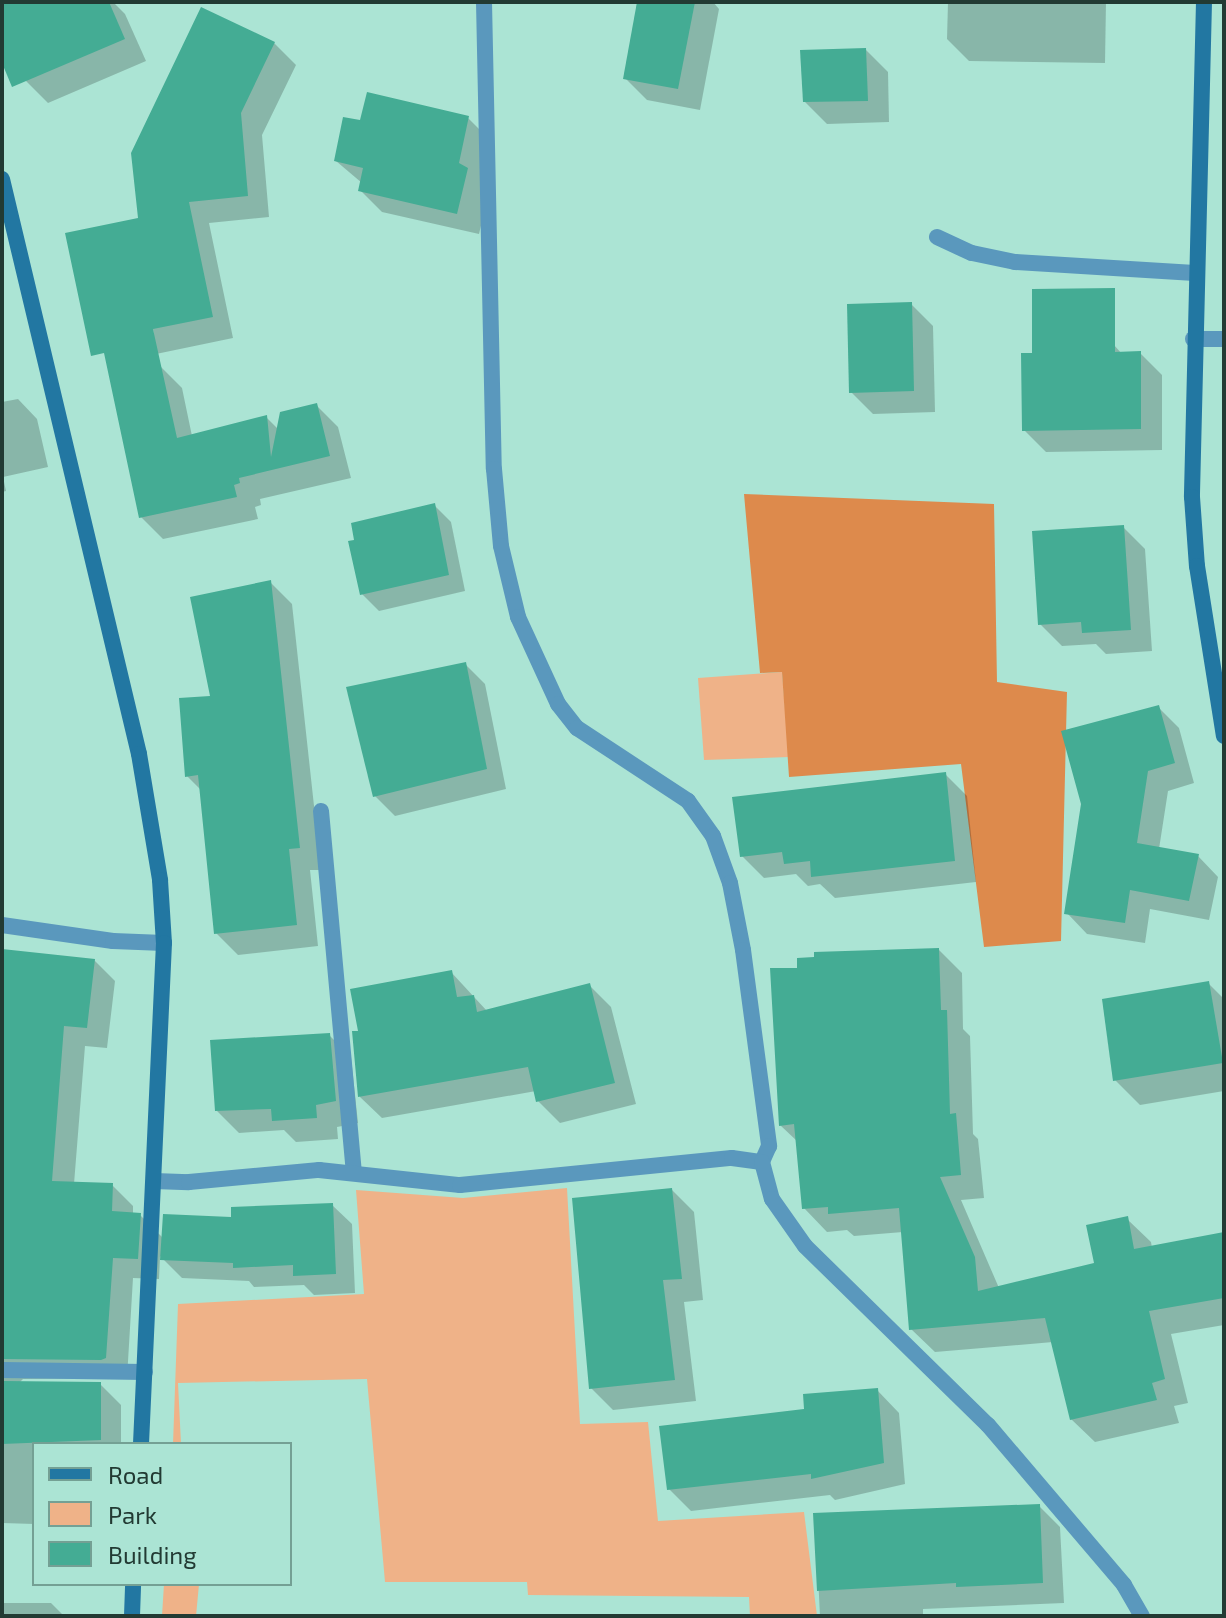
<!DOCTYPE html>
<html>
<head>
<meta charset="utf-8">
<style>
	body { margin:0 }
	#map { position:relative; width:1226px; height:1618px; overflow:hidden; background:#abe4d4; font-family:"Exo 2",sans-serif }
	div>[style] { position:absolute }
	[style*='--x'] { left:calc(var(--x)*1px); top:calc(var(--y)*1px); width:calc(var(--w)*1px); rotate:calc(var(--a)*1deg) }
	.green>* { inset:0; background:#efb288 }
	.forest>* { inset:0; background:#dd8a4c }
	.shadow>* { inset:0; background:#0003 }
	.building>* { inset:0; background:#44ac94 }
	.lane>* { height:16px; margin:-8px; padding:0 8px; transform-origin:8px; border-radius:8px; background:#5a98bd }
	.street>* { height:16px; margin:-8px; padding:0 8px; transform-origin:8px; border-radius:8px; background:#5a98bd }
	.secondary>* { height:16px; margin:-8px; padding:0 8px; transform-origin:8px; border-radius:8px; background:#2277a2 }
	span { translate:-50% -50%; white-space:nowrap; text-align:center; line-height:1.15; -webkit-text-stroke:6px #abe4d4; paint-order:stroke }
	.frame { position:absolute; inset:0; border:4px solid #223a33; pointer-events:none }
	.legend { position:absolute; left:32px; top:1442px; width:260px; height:144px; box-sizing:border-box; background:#abe4d4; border:2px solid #74a094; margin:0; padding:10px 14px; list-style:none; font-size:24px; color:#223a33 }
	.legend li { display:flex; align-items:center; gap:16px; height:40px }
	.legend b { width:40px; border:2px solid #74a094 }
</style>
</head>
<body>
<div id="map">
	<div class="green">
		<div style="clip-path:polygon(782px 672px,789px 757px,704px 760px,698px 678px)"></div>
		<div style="clip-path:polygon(567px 1188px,580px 1424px,648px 1422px,658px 1521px,804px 1512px,817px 1616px,750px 1616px,749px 1597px,528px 1595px,527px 1582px,385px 1582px,367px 1379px,178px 1383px,181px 1444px,173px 1444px,178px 1304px,364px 1294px,356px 1190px,463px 1198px)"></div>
		<div style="clip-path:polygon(164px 1584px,199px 1584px,196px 1616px,162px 1616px)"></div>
	</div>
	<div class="forest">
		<div style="clip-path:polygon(744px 494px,994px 504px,997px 682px,1067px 692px,1061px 941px,984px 947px,961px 764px,789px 777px,782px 672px,760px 673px)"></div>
	</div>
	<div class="shadow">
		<div style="clip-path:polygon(78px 2px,113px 2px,125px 14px,146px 61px,48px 103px,26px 81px)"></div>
		<div style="clip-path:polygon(639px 2px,713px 2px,719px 9px,700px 110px,647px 100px,625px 78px)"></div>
		<div style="clip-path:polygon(948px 2px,1106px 2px,1105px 63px,969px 61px,947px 39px)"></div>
		<div style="clip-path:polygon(274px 43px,296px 65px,262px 135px,269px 217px,209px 223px,233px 338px,156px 354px,140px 220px)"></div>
		<div style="clip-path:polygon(866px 50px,888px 72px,889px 122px,827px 124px,805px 102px)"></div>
		<div style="clip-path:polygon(468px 118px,490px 140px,489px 192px,479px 234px,382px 212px,360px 190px,362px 183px,336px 161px,362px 123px)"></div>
		<div style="clip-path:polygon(911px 304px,933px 326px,935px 412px,873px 414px,851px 392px)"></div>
		<div style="clip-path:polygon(2px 329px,4px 364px,2px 365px)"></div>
		<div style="clip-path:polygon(1114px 345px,1122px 354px,1140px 353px,1162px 375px,1162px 450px,1046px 452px,1024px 430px)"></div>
		<div style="clip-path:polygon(160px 366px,182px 388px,192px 436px,266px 417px,278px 429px,316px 405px,338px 427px,351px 478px,260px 499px,261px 505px,255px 507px,258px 519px,163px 539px,141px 517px)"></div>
		<div style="clip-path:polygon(18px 399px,37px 419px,48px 467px,3px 477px,6px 491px,2px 492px,2px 402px)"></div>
		<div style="clip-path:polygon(434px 505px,451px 522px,465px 591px,379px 611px,362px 594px)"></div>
		<div style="clip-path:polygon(1123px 527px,1145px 549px,1152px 651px,1106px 654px,1096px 644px,1062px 646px,1040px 624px)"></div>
		<div style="clip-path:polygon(270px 582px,292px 604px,321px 870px,310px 870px,318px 946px,238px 955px,216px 933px,202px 791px,187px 776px,212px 698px)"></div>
		<div style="clip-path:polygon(465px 664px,485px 684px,506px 789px,395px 816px,375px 796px)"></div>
		<div style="clip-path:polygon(1158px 707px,1179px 728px,1194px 783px,1168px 791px,1159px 849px,1198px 856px,1218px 877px,1209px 920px,1150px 909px,1145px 943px,1087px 934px,1067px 913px)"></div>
		<div style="clip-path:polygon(945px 774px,967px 796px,976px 882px,835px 898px,820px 884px,808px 886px,796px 874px,764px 878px,742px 856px)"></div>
		<div style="clip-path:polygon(2px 950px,94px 960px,115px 981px,107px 1048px,85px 1046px,74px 1184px,112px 1185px,133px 1206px,133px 1214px,140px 1215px,163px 1238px,233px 1219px,332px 1205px,352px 1224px,355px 1293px,314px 1295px,304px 1285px,254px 1287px,249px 1281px,182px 1278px,160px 1256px,159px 1279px,133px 1278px,127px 1378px,23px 1379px,19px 1383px,100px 1384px,121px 1405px,121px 1444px,34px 1444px,34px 1524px,2px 1523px)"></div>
		<div style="clip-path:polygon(939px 950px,962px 973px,963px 1029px,970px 1036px,973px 1134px,978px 1139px,984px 1198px,961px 1200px,999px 1288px,1096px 1264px,1127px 1219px,1151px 1242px,1152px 1248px,1224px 1234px,1224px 1325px,1171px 1334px,1188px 1403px,1174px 1406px,1179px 1423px,1095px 1442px,1071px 1419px,1053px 1342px,935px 1352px,911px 1329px,903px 1232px,854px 1236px,847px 1230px,827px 1232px,804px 1208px,798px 1142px,780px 1125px,799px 970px)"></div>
		<div style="clip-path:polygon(451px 972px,487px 1011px,589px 985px,611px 1007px,636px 1104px,560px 1123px,538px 1101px,536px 1091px,382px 1118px,360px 1097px,360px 1033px)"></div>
		<div style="clip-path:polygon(1208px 983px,1224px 999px,1224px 1091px,1140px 1105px,1115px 1080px)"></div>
		<div style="clip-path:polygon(329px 1035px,351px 1057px,358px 1123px,337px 1127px,338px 1139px,296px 1142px,284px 1130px,239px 1133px,217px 1111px)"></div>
		<div style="clip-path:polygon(672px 1190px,694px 1212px,703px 1300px,684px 1302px,696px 1401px,613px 1410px,591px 1388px)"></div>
		<div style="clip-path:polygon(877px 1390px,899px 1413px,905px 1484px,835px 1500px,830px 1495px,691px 1511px,669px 1489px,806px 1411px)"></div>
		<div style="clip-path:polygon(1039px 1506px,1060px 1527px,1064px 1603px,923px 1609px,923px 1616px,820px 1616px,815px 1515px)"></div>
		<div style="clip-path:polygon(2px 1603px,51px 1603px,64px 1616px,2px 1616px)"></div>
	</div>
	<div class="building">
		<div style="clip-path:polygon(2px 2px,109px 2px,125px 39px,12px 87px,2px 63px)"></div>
		<div style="clip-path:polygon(637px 2px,695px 2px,678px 89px,623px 79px)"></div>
		<div style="clip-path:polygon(201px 7px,275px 42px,241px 113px,248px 196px,189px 202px,213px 317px,153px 329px,177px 438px,267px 415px,271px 457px,280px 412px,317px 403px,330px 456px,239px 478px,240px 483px,234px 485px,237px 497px,139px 518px,104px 353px,91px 356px,65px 233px,138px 218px,131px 153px)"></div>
		<div style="clip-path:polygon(866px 48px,868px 101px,803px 102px,800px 50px)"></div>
		<div style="clip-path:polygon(367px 92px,469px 116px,459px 163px,468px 168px,457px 214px,358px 191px,363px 168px,334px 161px,343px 117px,360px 120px)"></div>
		<div style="clip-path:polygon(1115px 288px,1115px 352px,1141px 351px,1141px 429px,1022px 431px,1021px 353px,1032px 353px,1032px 289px)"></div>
		<div style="clip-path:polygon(912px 302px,914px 391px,849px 393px,847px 304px)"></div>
		<div style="clip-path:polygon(435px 503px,449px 575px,360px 595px,348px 541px,354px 540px,351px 523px)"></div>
		<div style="clip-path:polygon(1124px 525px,1131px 630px,1082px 633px,1081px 622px,1038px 625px,1032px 531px)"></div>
		<div style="clip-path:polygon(271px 580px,300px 848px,289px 849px,297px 925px,214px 934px,198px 775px,185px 777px,179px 698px,210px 696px,190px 597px)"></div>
		<div style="clip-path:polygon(466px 662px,487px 769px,373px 797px,346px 687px)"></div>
		<div style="clip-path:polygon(1159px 705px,1175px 763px,1148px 771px,1137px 843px,1199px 854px,1189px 901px,1130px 890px,1125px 923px,1064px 914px,1081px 804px,1061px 731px)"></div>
		<div style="clip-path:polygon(946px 772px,955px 861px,811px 877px,810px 861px,784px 864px,782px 852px,740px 857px,732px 797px)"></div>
		<div style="clip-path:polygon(939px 948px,941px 1010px,947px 1010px,950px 1114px,956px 1113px,961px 1175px,940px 1177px,975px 1257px,978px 1291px,1094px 1263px,1086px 1225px,1128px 1216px,1134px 1249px,1224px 1232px,1224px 1298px,1149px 1311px,1165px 1379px,1152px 1383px,1157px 1400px,1070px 1420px,1045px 1318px,909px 1330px,899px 1208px,828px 1214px,828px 1207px,802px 1209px,794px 1124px,779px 1126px,770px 968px,797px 968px,797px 958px,814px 957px,814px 952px)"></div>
		<div style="clip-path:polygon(2px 949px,95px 959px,87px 1028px,64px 1026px,52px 1181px,113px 1183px,112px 1211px,141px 1213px,138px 1259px,113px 1258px,106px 1358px,101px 1360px,2px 1359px)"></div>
		<div style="clip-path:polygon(452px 970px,457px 997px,474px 995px,477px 1012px,590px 983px,615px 1083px,536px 1102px,528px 1067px,358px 1097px,352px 1031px,358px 1031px,350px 989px)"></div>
		<div style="clip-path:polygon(1209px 981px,1223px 1063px,1113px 1081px,1102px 999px)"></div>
		<div style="clip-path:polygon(330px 1033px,336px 1101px,316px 1105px,317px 1118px,272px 1121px,271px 1109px,215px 1111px,210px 1040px)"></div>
		<div style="clip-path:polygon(672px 1188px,682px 1279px,663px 1280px,675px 1380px,589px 1389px,572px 1198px)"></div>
		<div style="clip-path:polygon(333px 1203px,336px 1274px,293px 1276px,293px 1265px,233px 1268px,233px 1263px,160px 1260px,163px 1214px,231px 1217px,231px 1207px)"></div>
		<div style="clip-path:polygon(2px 1381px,101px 1382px,101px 1440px,2px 1444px)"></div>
		<div style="clip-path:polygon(878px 1388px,884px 1463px,811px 1479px,811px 1474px,667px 1490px,659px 1426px,804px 1409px,803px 1394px)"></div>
		<div style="clip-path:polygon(1040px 1504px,1043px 1583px,956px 1587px,956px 1583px,817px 1591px,813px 1513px)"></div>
	</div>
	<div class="lane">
		<div style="--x:484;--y:2;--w:467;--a:88.8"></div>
		<div style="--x:494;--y:469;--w:77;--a:84.8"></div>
		<div style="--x:501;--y:546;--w:73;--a:76.5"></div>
		<div style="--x:518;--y:617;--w:96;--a:65.3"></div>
		<div style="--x:558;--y:704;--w:31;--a:52"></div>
		<div style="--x:577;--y:728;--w:133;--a:33.3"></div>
		<div style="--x:688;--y:801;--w:43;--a:54.5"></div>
		<div style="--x:713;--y:836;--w:50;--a:70.1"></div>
		<div style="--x:730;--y:883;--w:68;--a:79"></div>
		<div style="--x:743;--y:950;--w:198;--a:82.4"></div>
		<div style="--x:769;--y:1146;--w:17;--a:114"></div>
		<div style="--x:937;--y:237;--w:38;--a:25"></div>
		<div style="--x:972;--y:253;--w:44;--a:11.8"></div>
		<div style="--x:1015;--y:262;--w:180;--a:3.5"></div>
		<div style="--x:321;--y:811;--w:363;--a:84.8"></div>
		<div style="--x:2;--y:925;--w:112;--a:8.2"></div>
		<div style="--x:113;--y:941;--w:51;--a:2.2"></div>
	</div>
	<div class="street">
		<div style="--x:1193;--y:339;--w:31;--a:0"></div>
		<div style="--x:154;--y:1181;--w:35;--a:2"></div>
		<div style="--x:189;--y:1182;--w:131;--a:-5.3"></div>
		<div style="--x:319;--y:1170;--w:142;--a:6.1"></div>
		<div style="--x:460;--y:1185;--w:273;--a:-5.7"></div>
		<div style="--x:732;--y:1158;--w:30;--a:8"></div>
		<div style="--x:762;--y:1162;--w:38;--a:75"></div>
		<div style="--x:772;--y:1199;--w:57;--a:54.9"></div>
		<div style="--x:805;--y:1246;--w:256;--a:44.4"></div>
		<div style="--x:988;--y:1425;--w:210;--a:49.6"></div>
		<div style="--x:1124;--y:1585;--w:36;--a:60"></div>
		<div style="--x:2;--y:1370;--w:143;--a:0.8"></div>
	</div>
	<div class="secondary">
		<div style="--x:1204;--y:2;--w:495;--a:91.4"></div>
		<div style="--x:1192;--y:497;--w:69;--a:85.9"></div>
		<div style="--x:1197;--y:566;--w:172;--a:81"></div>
		<div style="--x:2;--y:179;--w:591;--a:76.6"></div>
		<div style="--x:139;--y:754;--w:128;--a:80.5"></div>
		<div style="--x:160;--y:880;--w:63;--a:86.4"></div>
		<div style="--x:164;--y:943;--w:502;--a:92.63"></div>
		<div style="--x:132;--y:1616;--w:32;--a:-88"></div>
	</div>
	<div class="frame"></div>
	<ul class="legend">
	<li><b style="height:10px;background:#2277a2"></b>Road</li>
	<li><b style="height:22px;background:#efb288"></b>Park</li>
	<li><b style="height:22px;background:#44ac94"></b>Building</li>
	</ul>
</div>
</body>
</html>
